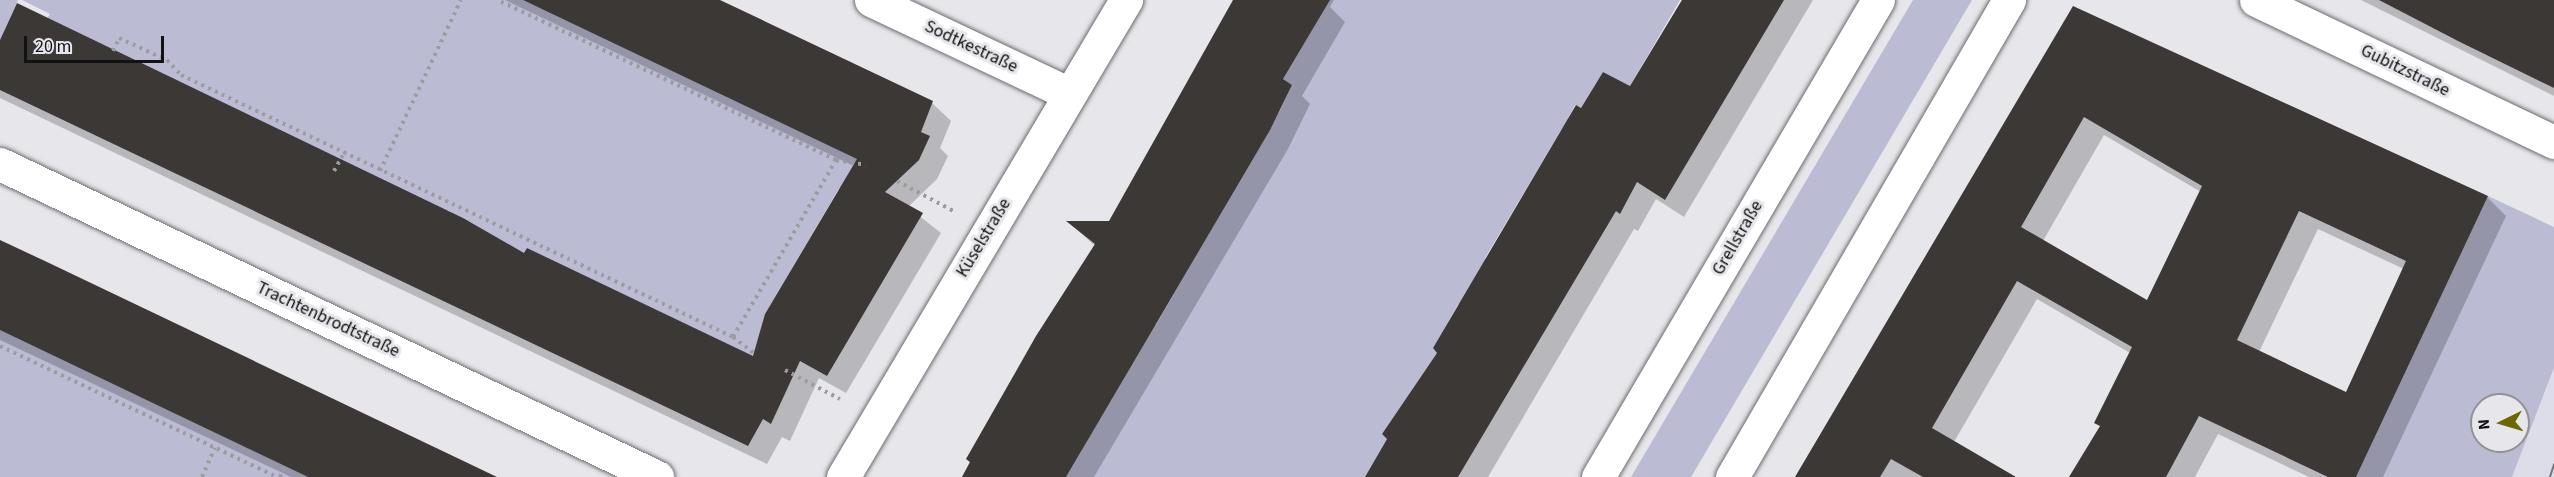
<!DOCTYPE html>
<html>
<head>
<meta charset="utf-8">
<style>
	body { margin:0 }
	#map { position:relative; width:2554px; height:477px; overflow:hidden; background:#e7e7eb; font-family:"Source Sans 3",sans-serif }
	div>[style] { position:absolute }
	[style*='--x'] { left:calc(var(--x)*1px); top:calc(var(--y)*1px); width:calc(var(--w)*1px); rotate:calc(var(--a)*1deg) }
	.built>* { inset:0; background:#dcdde8 }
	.green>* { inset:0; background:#bbbbd4 }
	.shadow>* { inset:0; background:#0003 }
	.building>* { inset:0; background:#3b3836 }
	.path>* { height:4px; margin-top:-2px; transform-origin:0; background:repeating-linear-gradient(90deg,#9c9c9f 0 3px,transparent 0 7.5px) }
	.roads { filter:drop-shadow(0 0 2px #6c6c70) drop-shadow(0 0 2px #6c6c70) }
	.minor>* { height:33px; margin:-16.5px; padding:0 16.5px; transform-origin:16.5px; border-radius:16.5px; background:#fff }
	.tertiary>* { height:33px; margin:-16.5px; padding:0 16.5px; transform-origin:16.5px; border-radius:16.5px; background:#fff }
	.tram>* { height:1.5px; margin:-0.75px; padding:0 0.75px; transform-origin:0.75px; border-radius:0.75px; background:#757578 }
	span { translate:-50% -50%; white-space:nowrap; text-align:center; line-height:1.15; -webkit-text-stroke:6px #e7e7eb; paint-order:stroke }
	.street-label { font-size:18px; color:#121214 }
	.north { position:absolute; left:2470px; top:393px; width:60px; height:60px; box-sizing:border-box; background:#e7e7eb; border:2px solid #929295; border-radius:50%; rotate:265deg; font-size:16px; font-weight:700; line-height:24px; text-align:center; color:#121214 }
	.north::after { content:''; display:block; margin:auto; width:21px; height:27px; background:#6e6700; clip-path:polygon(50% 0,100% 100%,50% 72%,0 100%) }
	.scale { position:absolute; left:24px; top:36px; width:140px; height:27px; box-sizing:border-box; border:3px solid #121214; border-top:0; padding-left:8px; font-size:18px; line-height:21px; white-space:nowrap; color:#121214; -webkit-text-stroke:4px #e7e7eb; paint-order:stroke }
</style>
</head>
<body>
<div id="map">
	<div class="built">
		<div style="clip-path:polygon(2554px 368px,2554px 477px,2512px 477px,2553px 372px)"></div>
	</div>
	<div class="green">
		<div style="clip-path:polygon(0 0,18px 0,0 40px)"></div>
		<div style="clip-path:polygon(22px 0,523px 0,873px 151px,838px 190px,765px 314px,765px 332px,747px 370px,527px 248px,520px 262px,448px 210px,440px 225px,43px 25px,50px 14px)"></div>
		<div style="clip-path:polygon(1324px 0,1680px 0,1630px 86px,1603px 72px,1581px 108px,1575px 105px,1568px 118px,1572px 122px,1561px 130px,1485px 258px,1489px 263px,1465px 306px,1458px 304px,1434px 347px,1437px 353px,1382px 434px,1387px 439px,1365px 477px,1049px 477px,1054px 469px,1066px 477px,1081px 452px,1098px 394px,1111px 401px,1143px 318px,1156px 325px,1281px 109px,1292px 85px,1283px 79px,1328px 3px)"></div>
		<div style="clip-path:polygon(1913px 0,1972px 0,1691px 477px,1631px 477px)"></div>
		<div style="clip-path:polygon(evenodd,2488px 196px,2554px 227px,2554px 368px,2512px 477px,2356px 477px,2488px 196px,2482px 405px,2518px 405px,2518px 441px,2482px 441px,2482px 405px)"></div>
		<div style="clip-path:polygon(0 330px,12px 335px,308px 477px,0 477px)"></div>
	</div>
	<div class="shadow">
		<div style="clip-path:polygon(505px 0,716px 0,932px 103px,951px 121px,940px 148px,948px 156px,937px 179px,908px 207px,941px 233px,846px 393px,819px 378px,790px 441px,782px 437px,767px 464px,0 98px,0 43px,525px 255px,754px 358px,854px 166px)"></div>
		<div style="clip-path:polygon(1234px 0,1334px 0,1330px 7px,1345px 22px,1302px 96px,1310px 104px,1288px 149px,1094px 477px,962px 477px,1038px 337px,1095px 246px,1070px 223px,1110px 223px)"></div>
		<div style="clip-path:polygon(1682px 0,1813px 0,1684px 217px,1656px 199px,1638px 231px,1634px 229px,1488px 477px,1428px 477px,1439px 353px,1582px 110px,1630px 88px)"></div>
		<div style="clip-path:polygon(2361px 0,2554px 0,2554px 96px)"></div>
		<div style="clip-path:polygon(evenodd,2074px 8px,2487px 197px,2506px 216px,2383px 477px,2309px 477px,2218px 434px,2195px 477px,2071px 477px,2101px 427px,2096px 423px,2130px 353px,2037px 299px,1954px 442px,2013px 477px,1797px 477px,2074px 8px,2104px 135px,2201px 192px,2148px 303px,2043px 241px,2104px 135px,2074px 8px,2318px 229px,2404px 269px,2347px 394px,2259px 352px,2318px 229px)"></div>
		<div style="clip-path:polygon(0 243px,492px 477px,291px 477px,0 340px)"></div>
	</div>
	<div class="building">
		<div style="clip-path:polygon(523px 0,720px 0,933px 101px,921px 132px,930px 136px,919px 160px,885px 192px,923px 213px,827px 376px,800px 361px,771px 424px,763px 419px,748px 446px,0 90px,0 40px,17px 3px,463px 218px,524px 253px,527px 248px,753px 356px,765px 314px,857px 159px)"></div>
		<div style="clip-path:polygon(1233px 0,1330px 0,1283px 79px,1292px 85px,1270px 130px,1066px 477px,962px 477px,970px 462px,966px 459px,1036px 336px,1095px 244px,1066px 221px,1109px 221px)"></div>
		<div style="clip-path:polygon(1682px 0,1784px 0,1665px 200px,1637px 182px,1620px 214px,1616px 211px,1458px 477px,1365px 477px,1387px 439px,1382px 434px,1437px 353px,1433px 348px,1576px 105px,1581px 108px,1603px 72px,1630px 86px)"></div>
		<div style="clip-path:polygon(2379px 0,2554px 0,2554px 88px,2458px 41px)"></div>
		<div style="clip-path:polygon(evenodd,2073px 6px,2488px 196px,2356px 477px,2328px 477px,2199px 416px,2166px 477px,2069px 477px,2100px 426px,2094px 423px,2132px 347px,2017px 281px,1932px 428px,2016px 477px,1923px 477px,1891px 459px,1880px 477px,1795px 477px,2073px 6px,2084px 117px,2202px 186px,2147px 300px,2021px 227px,2084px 117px,2073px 6px,2299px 211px,2406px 261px,2346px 392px,2237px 340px,2299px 211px)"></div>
		<div style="clip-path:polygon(0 240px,47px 262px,497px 477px,308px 477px,0 330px)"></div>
	</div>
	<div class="path">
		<div style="--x:113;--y:51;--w:14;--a:-65"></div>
		<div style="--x:119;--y:38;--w:53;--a:24.6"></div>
		<div style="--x:167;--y:60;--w:21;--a:47"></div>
		<div style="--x:181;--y:75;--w:611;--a:25.39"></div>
		<div style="--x:733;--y:337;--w:205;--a:-59.8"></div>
		<div style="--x:836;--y:160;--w:374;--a:-154.7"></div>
		<div style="--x:836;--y:160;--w:30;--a:9"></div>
		<div style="--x:334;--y:171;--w:21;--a:-61"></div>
		<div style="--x:380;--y:171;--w:189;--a:-64.7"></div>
		<div style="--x:897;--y:181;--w:66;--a:28.1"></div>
		<div style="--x:733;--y:337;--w:29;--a:38"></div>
		<div style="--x:0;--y:346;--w:306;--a:25.3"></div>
		<div style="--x:785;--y:370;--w:62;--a:27.8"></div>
		<div style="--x:202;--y:477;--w:32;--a:-66"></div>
		<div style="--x:280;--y:477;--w:12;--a:-66"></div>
	</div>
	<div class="roads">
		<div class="minor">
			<div style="--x:871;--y:0;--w:220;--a:25.3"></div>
			<div style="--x:2256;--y:0;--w:330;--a:25.5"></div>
			<div style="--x:0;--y:164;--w:728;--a:25.47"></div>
			<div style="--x:843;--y:477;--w:555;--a:-59.32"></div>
		</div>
		<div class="tertiary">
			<div style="--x:1598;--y:477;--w:553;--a:-59.59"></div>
			<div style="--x:1732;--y:477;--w:552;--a:-59.86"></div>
		</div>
	</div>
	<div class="tram">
		<div style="--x:2550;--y:477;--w:13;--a:-72"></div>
	</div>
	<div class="street-label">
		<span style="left:971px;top:47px;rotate:25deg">Sodtkestraße</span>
		<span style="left:2405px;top:71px;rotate:26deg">Gubitzstraße</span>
		<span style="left:984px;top:238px;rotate:-59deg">Küselstraße</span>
		<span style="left:1738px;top:238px;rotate:-60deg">Grellstraße</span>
		<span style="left:328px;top:320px;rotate:25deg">Trachtenbrodtstraße</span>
	</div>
	<div class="north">N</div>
	<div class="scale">20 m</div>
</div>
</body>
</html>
